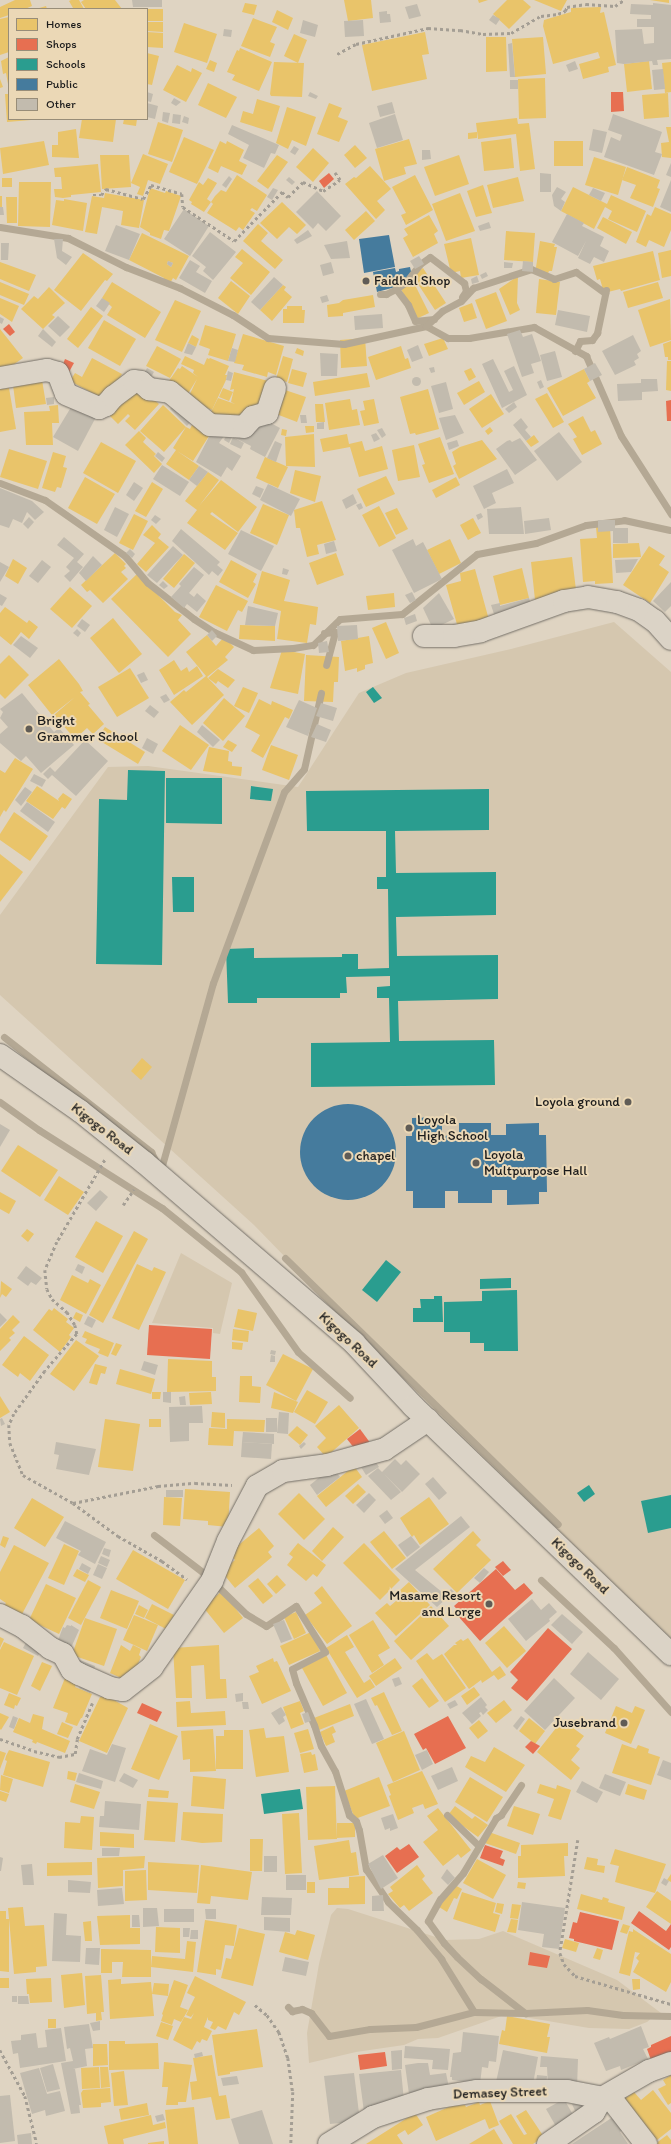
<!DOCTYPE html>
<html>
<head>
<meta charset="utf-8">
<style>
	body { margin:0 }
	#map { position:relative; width:671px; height:2144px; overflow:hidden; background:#dfd4c2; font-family:Itim,sans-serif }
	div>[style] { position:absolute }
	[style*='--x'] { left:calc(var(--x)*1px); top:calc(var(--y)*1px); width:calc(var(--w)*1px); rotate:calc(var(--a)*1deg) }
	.built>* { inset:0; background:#d5c7af }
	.homes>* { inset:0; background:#e9c46a }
	.shops>* { inset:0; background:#e76f51 }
	.schools>* { inset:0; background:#2a9d8f }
	.public>* { inset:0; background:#457b9d }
	.round { border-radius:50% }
	.stream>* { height:7px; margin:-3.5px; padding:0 3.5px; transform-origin:3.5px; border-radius:3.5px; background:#b4a894 }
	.building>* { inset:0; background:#c2bbae }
	.path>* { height:2.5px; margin-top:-1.25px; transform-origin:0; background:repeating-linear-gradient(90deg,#a49e94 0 3px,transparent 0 6px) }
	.roads { filter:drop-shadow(0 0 1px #746f67) drop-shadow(0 0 1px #746f67) }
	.minor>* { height:22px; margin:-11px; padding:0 11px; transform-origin:11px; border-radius:11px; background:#dbd3c6 }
	.major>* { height:22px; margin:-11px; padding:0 11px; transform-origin:11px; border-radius:11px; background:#dbd3c6 }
	.dots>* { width:11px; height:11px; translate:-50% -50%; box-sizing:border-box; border:2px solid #ebd8b6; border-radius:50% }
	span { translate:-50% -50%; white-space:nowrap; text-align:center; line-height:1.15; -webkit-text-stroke:4px #ebd8b6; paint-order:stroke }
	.poi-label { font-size:14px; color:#1c1c1c }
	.left { translate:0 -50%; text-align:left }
	.right { translate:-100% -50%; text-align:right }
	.street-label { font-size:14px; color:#1c1c1c }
	.legend { position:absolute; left:8px; top:8px; width:140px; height:112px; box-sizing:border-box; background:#ebd8b6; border:1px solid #988d78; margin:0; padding:5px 7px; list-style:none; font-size:12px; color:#1c1c1c }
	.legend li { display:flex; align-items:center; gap:8px; height:20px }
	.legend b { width:20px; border:1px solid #988d78 }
</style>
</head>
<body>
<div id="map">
	<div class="built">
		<div style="clip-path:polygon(614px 622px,671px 672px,671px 1645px,504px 1482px,254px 1225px,0 995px,0 915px,108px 767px,148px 766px,298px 787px,359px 693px,406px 673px,511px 649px)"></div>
		<div style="clip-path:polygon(181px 1253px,232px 1283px,220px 1334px,213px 1333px,213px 1328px,152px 1323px)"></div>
		<div style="clip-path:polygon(337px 1908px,348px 1909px,445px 1940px,479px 1939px,503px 1931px,617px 1980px,665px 2016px,654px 2016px,647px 2022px,629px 2029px,589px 2028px,507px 2014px,438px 2038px,418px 2039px,404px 2045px,356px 2052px,309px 2063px,307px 2033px,319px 1964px,331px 1915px)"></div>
	</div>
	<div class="homes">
		<div style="clip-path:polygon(30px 0,32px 6px,25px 9px,9px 9px,9px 15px,0 18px,0 7px,15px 0)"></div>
		<div style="clip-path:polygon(71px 0,79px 0,84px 9px,71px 9px,73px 8px,69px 1px)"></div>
		<div style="clip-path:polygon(84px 0,115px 0,122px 9px,86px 9px,81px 2px)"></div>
		<div style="clip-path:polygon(344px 0,371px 0,373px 18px,348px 21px)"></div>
		<div style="clip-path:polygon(478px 0,488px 0,479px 3px)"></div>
		<div style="clip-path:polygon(507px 0,523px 0,531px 7px,509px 29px,493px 14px)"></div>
		<div style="clip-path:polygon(534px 0,567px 0,561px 11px)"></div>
		<div style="clip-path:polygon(650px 0,669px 0,669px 3px)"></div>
		<div style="clip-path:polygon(245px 3px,257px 5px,254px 15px,242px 12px)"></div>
		<div style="clip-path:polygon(46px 6px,47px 9px,36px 9px)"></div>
		<div style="clip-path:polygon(601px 7px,600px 13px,604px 12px,616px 65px,608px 67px,609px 72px,583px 79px,579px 64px,600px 58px,598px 52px,553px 64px,543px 26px,544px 20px,571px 12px,571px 8px)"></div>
		<div style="clip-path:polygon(147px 9px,163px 9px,163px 21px,147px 21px)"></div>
		<div style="clip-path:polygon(277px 10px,293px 18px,288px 30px,272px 22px)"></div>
		<div style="clip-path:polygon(9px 17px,9px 52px,0 55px,0 19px)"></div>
		<div style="clip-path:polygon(253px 18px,277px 27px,270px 42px,275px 44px,270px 57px,241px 46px)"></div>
		<div style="clip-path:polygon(147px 22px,163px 22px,163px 32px,147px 31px)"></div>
		<div style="clip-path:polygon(184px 23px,217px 34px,207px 63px,174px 52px)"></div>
		<div style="clip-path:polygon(147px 32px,163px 33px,163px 48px,147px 47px)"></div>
		<div style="clip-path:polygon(425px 32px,429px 54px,422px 55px,427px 79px,372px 91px,362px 45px)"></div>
		<div style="clip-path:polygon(294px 34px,307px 40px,298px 63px,284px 56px)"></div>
		<div style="clip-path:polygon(486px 37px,506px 37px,507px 71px,486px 72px)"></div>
		<div style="clip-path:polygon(543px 37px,546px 74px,515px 77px,512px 39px)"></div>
		<div style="clip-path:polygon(240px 48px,272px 62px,259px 91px,232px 80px,235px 75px,227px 72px,237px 50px,239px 51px)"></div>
		<div style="clip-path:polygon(147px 53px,159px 56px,152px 85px,147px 84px)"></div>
		<div style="clip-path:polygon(9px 57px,9px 84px,8px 84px,6px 73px,3px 74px,1px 61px)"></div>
		<div style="clip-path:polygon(210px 60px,217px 63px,214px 72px,206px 69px)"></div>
		<div style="clip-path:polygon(649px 61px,652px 89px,627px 92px,624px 64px)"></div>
		<div style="clip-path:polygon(274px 62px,304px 63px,302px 97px,271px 96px,270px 94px)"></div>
		<div style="clip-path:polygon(671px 62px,671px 92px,665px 93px,662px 63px)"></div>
		<div style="clip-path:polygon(177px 65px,191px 72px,192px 68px,202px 73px,186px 102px,163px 90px)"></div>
		<div style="clip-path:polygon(545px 78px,546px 118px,519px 119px,518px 79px)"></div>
		<div style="clip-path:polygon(0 79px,3px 87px,0 88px)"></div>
		<div style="clip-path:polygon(208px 83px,237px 97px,226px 118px,198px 105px)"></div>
		<div style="clip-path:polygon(668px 93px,669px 117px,644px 119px,642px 95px)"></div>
		<div style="clip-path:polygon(5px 94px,9px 94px,9px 119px,31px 120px,7px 122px)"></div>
		<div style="clip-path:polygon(257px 99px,280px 106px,272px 132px,240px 122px,243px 111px,253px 114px)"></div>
		<div style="clip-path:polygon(329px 103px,342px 108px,338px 117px,348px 121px,339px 142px,317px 134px)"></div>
		<div style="clip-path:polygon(287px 107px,316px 117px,306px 146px,292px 140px,288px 149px,276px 143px)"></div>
		<div style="clip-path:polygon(517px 118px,518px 124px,529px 123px,535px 169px,520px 171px,516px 134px,478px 139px,476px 123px)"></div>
		<div style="clip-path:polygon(82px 119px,116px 119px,113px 142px,79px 138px)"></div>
		<div style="clip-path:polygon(124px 119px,137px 119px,136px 126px,123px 124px)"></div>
		<div style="clip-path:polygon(158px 122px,183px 130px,172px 162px,148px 154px)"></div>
		<div style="clip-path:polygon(666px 127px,671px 127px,671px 158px,662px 157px,661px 143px,669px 142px)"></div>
		<div style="clip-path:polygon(76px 129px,79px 158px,52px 157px,52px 145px,58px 145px,58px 132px)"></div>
		<div style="clip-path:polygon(477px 132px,477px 138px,468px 139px,468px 133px)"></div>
		<div style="clip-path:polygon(184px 137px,214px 150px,197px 184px,169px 172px)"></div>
		<div style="clip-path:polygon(511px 138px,514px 168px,484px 171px,481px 142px)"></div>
		<div style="clip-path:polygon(409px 139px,417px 164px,404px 167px,406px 174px,384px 181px,375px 149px)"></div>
		<div style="clip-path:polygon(44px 141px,49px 165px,3px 174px,0 148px)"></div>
		<div style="clip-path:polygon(220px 141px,226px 144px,227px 141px,244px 150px,239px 161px,247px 165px,242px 175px,221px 166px,218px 173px,208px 168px)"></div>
		<div style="clip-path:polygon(554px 141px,583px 141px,583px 166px,554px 166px)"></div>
		<div style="clip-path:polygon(355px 145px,367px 158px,355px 168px,344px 155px)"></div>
		<div style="clip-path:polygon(313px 148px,329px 163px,313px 182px,296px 167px)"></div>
		<div style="clip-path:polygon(143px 154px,168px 164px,160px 184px,148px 180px,143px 196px,137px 194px,140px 187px,131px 183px)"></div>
		<div style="clip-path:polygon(100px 155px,129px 155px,131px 187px,102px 189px)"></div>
		<div style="clip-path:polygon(277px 155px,288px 162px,268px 189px,257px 181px)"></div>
		<div style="clip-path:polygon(459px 155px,469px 184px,435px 196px,424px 167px)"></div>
		<div style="clip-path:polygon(594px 157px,626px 167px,618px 195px,585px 185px)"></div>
		<div style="clip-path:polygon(98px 164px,101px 192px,71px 195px,71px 197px,63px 198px,55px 197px,54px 189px,62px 189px,61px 177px,55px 177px,54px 168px)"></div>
		<div style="clip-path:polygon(370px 166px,391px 189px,377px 201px,385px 210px,376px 219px,345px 184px,354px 177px,356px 178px)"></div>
		<div style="clip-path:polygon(627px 167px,660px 180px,657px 188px,660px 189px,653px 207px,630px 198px,636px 185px,622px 180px)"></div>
		<div style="clip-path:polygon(237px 175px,267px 195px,257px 211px,252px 208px,250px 210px,255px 213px,243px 230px,239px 227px,236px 231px,207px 213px,213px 204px,211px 202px,215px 196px,221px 190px,226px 192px)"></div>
		<div style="clip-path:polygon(415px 175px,433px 210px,406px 225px,401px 215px,406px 213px,392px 187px)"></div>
		<div style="clip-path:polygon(518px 177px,524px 201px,493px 208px,487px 185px)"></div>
		<div style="clip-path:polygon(2px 178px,12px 178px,12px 187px,2px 187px)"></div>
		<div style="clip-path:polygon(208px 178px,217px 183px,207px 199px,211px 202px,204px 212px,191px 204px,192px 202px,189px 200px,199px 182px,203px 185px)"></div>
		<div style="clip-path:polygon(19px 182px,51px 182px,50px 227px,18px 226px)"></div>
		<div style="clip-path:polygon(483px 185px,492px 213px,476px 217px,467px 191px)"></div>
		<div style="clip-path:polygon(573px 187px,607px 204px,611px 195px,646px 211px,637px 232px,608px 219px,612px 211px,605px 207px,594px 229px,561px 211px)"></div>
		<div style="clip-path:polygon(150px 188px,165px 193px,166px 191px,181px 196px,169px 231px,164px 230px,161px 239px,150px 235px,150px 233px,140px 227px)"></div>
		<div style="clip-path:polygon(105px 193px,144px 200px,139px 228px,121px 225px,123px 211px,102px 207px,97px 234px,85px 232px,92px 196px,104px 198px)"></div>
		<div style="clip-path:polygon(460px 193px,475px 231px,446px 241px,432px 204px)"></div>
		<div style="clip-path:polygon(0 196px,2px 196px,2px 207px,0 207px)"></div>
		<div style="clip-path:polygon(6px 197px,17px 197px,17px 223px,7px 223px)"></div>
		<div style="clip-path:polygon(64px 199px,87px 203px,83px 231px,52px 225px,56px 200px,64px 201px)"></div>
		<div style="clip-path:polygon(282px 202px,306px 225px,297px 234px,289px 227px,277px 239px,260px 223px)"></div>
		<div style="clip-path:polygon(655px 207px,671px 214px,671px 230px,664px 247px,649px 240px,646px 247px,636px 242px,647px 214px,651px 216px)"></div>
		<div style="clip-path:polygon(366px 211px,375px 221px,354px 240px,345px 230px)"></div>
		<div style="clip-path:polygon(429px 215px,438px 231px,434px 234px,438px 243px,413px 257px,403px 238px,408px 235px,404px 229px)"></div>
		<div style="clip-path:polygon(603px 217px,632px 232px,626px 244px,597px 228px)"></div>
		<div style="clip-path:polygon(258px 224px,268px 233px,261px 241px,283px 260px,275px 269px,243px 241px)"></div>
		<div style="clip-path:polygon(506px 231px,535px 233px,533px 262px,504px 260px)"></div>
		<div style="clip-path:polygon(evenodd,142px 233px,189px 256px,176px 280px,173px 278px,168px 287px,161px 284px,164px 278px,129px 260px,142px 233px,168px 261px,173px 263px,171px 267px,167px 264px,168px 261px)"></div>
		<div style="clip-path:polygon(471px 238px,479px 275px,461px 278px,460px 271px,451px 273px,444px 244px)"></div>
		<div style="clip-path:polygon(540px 241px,555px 244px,554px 247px,557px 247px,552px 271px,549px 271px,547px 276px,535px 274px)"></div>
		<div style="clip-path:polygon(242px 249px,270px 272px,251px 295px,230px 278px,243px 263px,235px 257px)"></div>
		<div style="clip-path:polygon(671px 250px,671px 276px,662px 278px,658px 253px)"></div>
		<div style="clip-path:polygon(653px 251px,660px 280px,621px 291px,620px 289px,604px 293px,600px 279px,597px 280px,593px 266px)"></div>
		<div style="clip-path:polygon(83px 253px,113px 274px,107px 281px,105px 280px,81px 311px,54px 290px)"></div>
		<div style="clip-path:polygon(0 262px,36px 275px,29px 291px,0 279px)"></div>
		<div style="clip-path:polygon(423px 268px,446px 303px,435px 310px,412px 275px)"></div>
		<div style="clip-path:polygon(518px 276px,517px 303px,520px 310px,510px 315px,499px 289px)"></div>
		<div style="clip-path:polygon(539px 279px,560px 282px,556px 315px,536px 313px)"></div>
		<div style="clip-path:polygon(231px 281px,250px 296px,238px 314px,218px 298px)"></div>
		<div style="clip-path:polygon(413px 281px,429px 313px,416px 319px,400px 287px)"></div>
		<div style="clip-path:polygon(0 282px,29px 294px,24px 305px,0 295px)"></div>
		<div style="clip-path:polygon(112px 282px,161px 312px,145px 338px,107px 315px,112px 307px,102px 298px)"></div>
		<div style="clip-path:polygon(658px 282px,663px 298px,628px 308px,623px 292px)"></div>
		<div style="clip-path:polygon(283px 285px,286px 287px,284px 290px,292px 297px,272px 321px,260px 310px)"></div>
		<div style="clip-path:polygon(49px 287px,65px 303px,52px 315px,55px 317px,43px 329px,21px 309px,34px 296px,38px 299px)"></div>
		<div style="clip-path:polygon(496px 292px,507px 321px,486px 329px,475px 300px)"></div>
		<div style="clip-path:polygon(373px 295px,375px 307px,343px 313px,343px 316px,328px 317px,327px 305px,339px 303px,343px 300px)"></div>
		<div style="clip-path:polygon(0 298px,19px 306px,12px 322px,0 314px)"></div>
		<div style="clip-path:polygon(670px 299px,671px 340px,650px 347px,638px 310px)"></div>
		<div style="clip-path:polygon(175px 300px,201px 311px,182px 352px,155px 340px)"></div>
		<div style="clip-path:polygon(472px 303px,477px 318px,464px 322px,459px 308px)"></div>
		<div style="clip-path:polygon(287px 306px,302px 306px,302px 310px,305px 310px,304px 323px,283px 323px,283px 309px,287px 309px)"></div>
		<div style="clip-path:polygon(91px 307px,103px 316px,78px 348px,67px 339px)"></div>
		<div style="clip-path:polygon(104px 320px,136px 339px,120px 366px,88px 348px)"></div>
		<div style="clip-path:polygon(205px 325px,236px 334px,228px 361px,208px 355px,210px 349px,199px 345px)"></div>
		<div style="clip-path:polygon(0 329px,23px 358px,0 374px)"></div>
		<div style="clip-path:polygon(243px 334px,284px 346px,276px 375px,268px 372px,267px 377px,242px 370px,244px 365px,234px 363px)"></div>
		<div style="clip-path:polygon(192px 335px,199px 339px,196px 347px,188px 343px)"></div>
		<div style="clip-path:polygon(365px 338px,367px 366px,341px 368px,340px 340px)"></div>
		<div style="clip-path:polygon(443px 338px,448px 349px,429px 356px,424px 344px)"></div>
		<div style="clip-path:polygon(671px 341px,671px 360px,668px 360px,668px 357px,665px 357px,663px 344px)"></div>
		<div style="clip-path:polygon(157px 346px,181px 359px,170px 378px,146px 366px)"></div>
		<div style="clip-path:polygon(401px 346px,405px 359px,408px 358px,411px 368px,376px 380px,368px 357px)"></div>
		<div style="clip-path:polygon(297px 348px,304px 351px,303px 356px,295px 353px)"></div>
		<div style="clip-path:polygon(185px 356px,204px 365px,207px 358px,209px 359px,210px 358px,229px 366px,225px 375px,227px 375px,226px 380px,212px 410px,187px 400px,197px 379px,186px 397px,166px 385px,178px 368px,180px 369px,182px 366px,198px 377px,193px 373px,194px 370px,181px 364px)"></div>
		<div style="clip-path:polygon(283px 356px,293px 359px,287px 382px,276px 379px)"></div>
		<div style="clip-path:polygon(92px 358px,122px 374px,107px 401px,70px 381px,75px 373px,82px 377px)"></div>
		<div style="clip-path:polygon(667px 361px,671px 361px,671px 391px,666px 390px)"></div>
		<div style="clip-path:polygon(471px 368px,476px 377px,469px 381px,464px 371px)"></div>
		<div style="clip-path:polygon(292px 369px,307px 373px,303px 387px,288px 383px)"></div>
		<div style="clip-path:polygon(584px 369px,590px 381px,587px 383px,596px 398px,563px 416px,547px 388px)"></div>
		<div style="clip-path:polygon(234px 372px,272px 382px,265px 412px,246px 407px,246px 408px,251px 409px,249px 420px,209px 416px,218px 398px,235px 404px,231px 402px,234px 389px,230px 390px)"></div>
		<div style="clip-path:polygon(367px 373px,370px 387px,315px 396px,313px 382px)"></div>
		<div style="clip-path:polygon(42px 380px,46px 404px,16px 408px,13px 385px)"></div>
		<div style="clip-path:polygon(479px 381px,485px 392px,464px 405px,457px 393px)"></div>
		<div style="clip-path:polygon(137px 384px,159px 404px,135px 430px,125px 421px,130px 416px,128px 414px,118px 424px,104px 410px)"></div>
		<div style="clip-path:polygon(9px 388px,16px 429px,0 432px,0 389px)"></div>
		<div style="clip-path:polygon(223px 388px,233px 392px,229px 401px,219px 397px)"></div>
		<div style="clip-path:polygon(279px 388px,306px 397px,297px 422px,271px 412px)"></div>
		<div style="clip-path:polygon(428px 389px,439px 429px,416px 435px,415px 433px,410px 434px,400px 397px)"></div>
		<div style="clip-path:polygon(547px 393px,564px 422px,553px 428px,535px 399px)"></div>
		<div style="clip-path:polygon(491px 394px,504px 414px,482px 428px,469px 409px)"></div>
		<div style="clip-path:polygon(350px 399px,352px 410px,357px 409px,360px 425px,329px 430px,325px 403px)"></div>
		<div style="clip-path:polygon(374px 399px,379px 423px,364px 426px,360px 411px,365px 410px,363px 401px)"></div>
		<div style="clip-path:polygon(315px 404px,323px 404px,325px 422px,316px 422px)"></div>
		<div style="clip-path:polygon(58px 405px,59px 423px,52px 423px,53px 445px,26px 445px,24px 412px,50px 411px,49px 406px)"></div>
		<div style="clip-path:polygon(163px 405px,186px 427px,190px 429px,192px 425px,209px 436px,193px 461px,177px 451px,199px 466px,189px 480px,166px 464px,176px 450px,173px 448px,186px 427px,164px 452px,140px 431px)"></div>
		<div style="clip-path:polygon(583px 416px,591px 432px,595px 430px,602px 444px,582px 455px,573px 439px,577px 437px,568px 424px)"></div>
		<div style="clip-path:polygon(305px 426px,314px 426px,314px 432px,306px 433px)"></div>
		<div style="clip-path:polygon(490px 427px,493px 431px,488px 435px,485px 431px)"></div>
		<div style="clip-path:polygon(282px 429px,287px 430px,286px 436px,281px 435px)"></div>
		<div style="clip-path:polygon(139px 431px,146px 438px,143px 442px,156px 454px,154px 456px,162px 464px,154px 473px,125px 445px)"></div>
		<div style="clip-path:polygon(314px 434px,315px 467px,286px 466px,285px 437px)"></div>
		<div style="clip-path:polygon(347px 434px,349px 444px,362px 441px,365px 451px,382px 446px,388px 469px,359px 477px,350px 447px,323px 452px,320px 439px)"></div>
		<div style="clip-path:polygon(534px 435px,539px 442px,531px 447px,526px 441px)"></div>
		<div style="clip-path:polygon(440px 437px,454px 474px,429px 483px,422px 465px,425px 464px,418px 444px)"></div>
		<div style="clip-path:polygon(482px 440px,497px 459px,459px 479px,453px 466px,456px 464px,452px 452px,460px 447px)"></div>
		<div style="clip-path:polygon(101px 442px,136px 461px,118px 493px,83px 473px)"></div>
		<div style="clip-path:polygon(414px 445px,420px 477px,398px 481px,392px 450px)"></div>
		<div style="clip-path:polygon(9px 449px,47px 461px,38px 489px,0 477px)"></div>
		<div style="clip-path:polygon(53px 452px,66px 456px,63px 467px,67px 468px,61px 488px,57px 487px,55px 492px,42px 488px)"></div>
		<div style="clip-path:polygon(265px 457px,288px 467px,278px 488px,256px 478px)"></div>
		<div style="clip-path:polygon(295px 470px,321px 476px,315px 502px,290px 493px)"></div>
		<div style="clip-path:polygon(208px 472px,219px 480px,199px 506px,221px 480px,257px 507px,238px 532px,212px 512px,210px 514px,238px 533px,225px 550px,187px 523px,197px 510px,185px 501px)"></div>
		<div style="clip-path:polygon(386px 476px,395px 494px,366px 507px,357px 489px)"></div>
		<div style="clip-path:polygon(85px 477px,115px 494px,97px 524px,68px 508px)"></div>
		<div style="clip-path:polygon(456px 477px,460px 485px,436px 498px,432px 490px)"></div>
		<div style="clip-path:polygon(152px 482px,163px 489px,146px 517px,135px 511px)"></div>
		<div style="clip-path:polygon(322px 501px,336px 540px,317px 545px,319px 554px,307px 557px,300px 528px,296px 528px,294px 510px)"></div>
		<div style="clip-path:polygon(263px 504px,289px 515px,277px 545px,250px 533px)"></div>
		<div style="clip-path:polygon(379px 506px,396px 538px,379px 547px,362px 515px)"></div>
		<div style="clip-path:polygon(397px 508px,408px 529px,396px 535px,385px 513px)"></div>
		<div style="clip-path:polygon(134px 514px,148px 521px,133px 550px,119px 543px)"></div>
		<div style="clip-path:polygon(473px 518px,481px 533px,468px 540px,460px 525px)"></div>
		<div style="clip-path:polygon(152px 525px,161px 534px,158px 538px,169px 547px,146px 572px,137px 564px,155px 543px,143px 535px)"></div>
		<div style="clip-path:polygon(610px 526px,613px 583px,595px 584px,595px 581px,583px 582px,580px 539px,597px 538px,596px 527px)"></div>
		<div style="clip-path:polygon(450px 539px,461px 563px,439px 574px,427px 550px)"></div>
		<div style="clip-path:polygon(639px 543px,641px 557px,613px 558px,613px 544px)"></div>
		<div style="clip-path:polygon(649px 546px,665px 556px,659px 565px,669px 572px,650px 603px,623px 585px)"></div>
		<div style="clip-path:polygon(115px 553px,126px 564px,124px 566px,126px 568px,121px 572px,128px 579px,103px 603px,90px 590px,87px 592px,81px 585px)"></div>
		<div style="clip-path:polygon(336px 553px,344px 575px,317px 585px,309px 563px)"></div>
		<div style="clip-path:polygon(184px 554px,195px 563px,174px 588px,163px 579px)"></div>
		<div style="clip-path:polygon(572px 557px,576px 590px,550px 594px,550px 598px,535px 600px,531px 562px)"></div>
		<div style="clip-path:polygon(13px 559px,27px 568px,18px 584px,5px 576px)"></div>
		<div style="clip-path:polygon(231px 560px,257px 574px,253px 582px,256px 584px,248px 598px,219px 582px)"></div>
		<div style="clip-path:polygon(522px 568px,529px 598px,500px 605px,493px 576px)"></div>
		<div style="clip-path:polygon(475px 569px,489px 620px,458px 628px,446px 585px,461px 581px,460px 573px)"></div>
		<div style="clip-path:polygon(262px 571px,290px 580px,284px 601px,318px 607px,316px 625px,310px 624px,307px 643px,277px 639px,281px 611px,253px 603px)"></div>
		<div style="clip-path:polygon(137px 574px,175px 612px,182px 615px,178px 620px,191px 634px,168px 657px,111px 599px)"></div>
		<div style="clip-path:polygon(216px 585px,248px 601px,242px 612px,238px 610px,227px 631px,199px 617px)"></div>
		<div style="clip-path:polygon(70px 587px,92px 606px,72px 628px,50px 609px)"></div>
		<div style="clip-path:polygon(394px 593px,395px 607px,368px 610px,366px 596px)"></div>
		<div style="clip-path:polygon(5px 607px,27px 623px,29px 620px,38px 627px,29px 639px,21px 632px,11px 645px,0 636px,0 613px)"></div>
		<div style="clip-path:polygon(113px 618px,142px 654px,119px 673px,90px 638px)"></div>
		<div style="clip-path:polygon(386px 622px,399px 653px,386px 659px,372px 628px)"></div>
		<div style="clip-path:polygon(240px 625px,275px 626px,275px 641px,239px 639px)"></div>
		<div style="clip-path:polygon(207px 635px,216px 646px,224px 637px,234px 647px,225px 657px,228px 660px,207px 677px,224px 695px,192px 725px,170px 702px,184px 690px,186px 692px,206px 676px,186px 652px)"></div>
		<div style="clip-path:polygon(369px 636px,373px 663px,365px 665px,365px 669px,357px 672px,357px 668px,345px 671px,341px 641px)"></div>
		<div style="clip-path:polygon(282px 650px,305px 654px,298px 694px,270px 688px)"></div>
		<div style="clip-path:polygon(9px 655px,29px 675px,5px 699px,0 694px,0 664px)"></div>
		<div style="clip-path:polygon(306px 655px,339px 657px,338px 682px,334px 682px,333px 702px,304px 701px)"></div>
		<div style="clip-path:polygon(59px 659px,79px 684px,83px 691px,80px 692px,90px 704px,88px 705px,104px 724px,93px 734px,87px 728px,75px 739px,54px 715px,75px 697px,52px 715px,28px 685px)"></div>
		<div style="clip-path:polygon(174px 660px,181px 671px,187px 667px,189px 672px,197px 666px,203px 676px,174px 695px,159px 670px)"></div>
		<div style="clip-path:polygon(130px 668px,149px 698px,117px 717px,98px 687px)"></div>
		<div style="clip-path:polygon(218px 669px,235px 680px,228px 688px,218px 681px,216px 684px,208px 678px)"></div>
		<div style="clip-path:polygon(243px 687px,258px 693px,249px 713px,234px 706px)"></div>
		<div style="clip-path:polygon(224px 698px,245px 716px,223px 741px,203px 723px)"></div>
		<div style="clip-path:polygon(259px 699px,271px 705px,272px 701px,293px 710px,289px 719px,285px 717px,263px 758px,251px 751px,260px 735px,245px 727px)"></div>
		<div style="clip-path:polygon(180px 725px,209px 745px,191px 770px,162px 751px)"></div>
		<div style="clip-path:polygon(105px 727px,145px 752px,138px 764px,97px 739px)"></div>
		<div style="clip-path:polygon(228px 740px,237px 745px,232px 752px,223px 747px)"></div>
		<div style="clip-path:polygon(271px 745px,298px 755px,289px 780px,262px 770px)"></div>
		<div style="clip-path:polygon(209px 747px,229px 751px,228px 761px,232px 762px,232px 766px,242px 767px,241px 776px,203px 771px)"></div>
		<div style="clip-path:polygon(15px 758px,33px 769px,6px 812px,4px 810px,0 817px,0 770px,5px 773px)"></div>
		<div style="clip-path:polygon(37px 786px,59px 801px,58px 799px,63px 793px,72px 799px,65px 809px,62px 807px,53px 819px,26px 801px)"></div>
		<div style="clip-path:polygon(14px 812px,48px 836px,30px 861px,0 840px,0 834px)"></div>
		<div style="clip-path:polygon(0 854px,23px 872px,0 902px)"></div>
		<div style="clip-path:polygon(142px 1058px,152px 1067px,141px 1080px,131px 1071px)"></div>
		<div style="clip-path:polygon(18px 1145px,58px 1170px,40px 1197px,1px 1171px)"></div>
		<div style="clip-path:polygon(59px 1176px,84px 1192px,68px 1215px,44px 1200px)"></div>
		<div style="clip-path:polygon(0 1192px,16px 1201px,9px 1214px,0 1209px)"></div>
		<div style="clip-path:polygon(96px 1221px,123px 1236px,103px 1273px,75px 1257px)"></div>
		<div style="clip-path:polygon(27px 1229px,34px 1234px,28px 1242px,21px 1236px)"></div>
		<div style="clip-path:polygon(134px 1231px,148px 1239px,103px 1323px,89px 1315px)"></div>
		<div style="clip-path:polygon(137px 1264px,152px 1271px,154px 1267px,166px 1272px,139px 1330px,112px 1318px)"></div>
		<div style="clip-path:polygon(72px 1275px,88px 1283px,90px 1279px,101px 1285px,86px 1314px,60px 1300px)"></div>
		<div style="clip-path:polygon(1px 1281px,12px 1289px,6px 1297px,2px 1294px,0 1298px)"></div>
		<div style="clip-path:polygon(54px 1308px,68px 1319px,66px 1322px,74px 1328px,69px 1335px,71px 1337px,60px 1352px,33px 1330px,49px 1309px,52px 1311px)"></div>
		<div style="clip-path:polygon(238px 1309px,257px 1313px,253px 1331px,234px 1327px)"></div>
		<div style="clip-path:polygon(76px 1312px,83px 1315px,80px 1322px,73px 1318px)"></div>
		<div style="clip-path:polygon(13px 1315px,20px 1322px,12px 1330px,15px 1333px,9px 1338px,11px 1340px,0 1351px,0 1329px)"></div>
		<div style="clip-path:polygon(233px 1329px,249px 1331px,248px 1342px,232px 1340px)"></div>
		<div style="clip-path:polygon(85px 1331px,114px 1343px,108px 1357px,98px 1353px,100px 1349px,85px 1343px,87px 1339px,82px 1337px)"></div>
		<div style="clip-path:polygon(24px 1336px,49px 1355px,30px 1381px,20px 1373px,18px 1377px,2px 1365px)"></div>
		<div style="clip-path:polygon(76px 1340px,99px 1356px,74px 1391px,50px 1374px)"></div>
		<div style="clip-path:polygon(232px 1342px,243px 1343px,242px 1350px,232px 1349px)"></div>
		<div style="clip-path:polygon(116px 1343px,122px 1345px,116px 1356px,111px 1354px)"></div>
		<div style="clip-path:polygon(283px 1354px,313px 1369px,296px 1401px,266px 1385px)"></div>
		<div style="clip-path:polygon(168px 1359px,212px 1361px,212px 1377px,216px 1377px,216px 1391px,167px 1392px)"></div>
		<div style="clip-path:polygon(95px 1364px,107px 1367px,105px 1374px,101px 1373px,97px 1385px,89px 1383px)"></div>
		<div style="clip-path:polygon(120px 1369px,155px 1379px,151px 1394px,116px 1384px)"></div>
		<div style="clip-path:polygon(240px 1376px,252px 1376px,252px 1386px,261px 1387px,260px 1403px,239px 1402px)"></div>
		<div style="clip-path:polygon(307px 1390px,328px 1402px,315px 1424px,294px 1412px)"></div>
		<div style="clip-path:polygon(152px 1392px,161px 1392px,160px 1399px,152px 1399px)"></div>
		<div style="clip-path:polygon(211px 1392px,212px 1404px,190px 1405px,189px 1393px)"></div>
		<div style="clip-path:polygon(274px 1392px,298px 1402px,293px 1413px,271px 1408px)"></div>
		<div style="clip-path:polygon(0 1396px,10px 1412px,0 1418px)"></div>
		<div style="clip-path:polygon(339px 1405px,359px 1428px,326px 1457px,317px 1447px,326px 1438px,315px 1426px)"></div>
		<div style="clip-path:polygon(212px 1412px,225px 1413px,225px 1428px,211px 1427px)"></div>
		<div style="clip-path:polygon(105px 1419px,140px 1424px,133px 1471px,98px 1467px)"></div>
		<div style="clip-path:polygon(149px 1419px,161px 1419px,161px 1427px,149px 1427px)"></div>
		<div style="clip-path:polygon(227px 1419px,265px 1420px,264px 1432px,234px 1431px,233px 1446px,208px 1445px,209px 1428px,227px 1429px)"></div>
		<div style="clip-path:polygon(297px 1426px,308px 1435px,300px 1445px,288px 1435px)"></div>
		<div style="clip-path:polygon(354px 1466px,362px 1477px,326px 1507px,317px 1496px)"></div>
		<div style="clip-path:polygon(358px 1484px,366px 1492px,353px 1504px,345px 1496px)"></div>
		<div style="clip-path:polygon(185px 1489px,230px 1492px,228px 1527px,208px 1525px,208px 1521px,183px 1519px)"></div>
		<div style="clip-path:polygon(299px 1493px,325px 1519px,304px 1540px,278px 1514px)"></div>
		<div style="clip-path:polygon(164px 1497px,182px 1498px,180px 1526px,163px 1525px)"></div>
		<div style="clip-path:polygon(429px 1497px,449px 1524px,420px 1545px,414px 1535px,412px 1537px,400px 1518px)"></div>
		<div style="clip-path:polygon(32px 1498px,64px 1517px,45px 1547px,14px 1528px)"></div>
		<div style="clip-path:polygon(333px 1527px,344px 1537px,322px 1561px,312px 1551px)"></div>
		<div style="clip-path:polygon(259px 1528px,274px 1546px,268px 1552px,272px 1557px,235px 1588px,221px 1571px,235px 1560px,229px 1553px)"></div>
		<div style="clip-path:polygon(384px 1531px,406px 1558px,392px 1569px,370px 1542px)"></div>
		<div style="clip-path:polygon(473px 1531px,481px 1540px,476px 1545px,491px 1560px,457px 1593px,433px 1569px)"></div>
		<div style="clip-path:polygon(3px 1536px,9px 1538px,5px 1548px,0 1545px)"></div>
		<div style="clip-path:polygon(298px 1543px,326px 1565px,317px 1577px,313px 1574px,306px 1581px,287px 1565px,293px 1557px,289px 1554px)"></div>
		<div style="clip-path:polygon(364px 1543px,400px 1580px,380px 1600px,343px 1563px)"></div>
		<div style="clip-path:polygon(64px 1544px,79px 1551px,64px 1585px,48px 1578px)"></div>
		<div style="clip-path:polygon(14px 1545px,49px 1563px,21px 1616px,3px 1607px,6px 1603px,0 1599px,0 1572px)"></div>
		<div style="clip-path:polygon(133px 1550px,185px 1580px,168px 1609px,116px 1579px)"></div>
		<div style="clip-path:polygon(77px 1569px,89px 1575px,85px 1582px,73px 1576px)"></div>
		<div style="clip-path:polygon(277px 1575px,286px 1585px,276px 1594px,267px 1584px)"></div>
		<div style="clip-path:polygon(258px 1578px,273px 1596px,263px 1604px,248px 1586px)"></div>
		<div style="clip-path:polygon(88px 1580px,101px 1587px,81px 1625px,68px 1618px)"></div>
		<div style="clip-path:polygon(409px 1582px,430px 1605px,396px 1636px,375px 1613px,387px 1603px,390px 1606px,402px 1596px,398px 1592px)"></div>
		<div style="clip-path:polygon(46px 1584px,76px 1598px,59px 1634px,29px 1620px)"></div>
		<div style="clip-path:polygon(322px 1586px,352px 1626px,327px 1644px,305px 1615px,322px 1603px,314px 1593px)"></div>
		<div style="clip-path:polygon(111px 1590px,139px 1601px,127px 1629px,100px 1618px)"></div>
		<div style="clip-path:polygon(222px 1591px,243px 1618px,224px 1633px,203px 1607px)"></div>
		<div style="clip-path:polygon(152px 1604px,174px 1615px,166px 1629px,145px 1618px)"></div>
		<div style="clip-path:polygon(139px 1605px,148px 1610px,144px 1618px,135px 1614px)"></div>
		<div style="clip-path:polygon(431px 1606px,449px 1626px,411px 1660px,394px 1641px)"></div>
		<div style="clip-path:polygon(296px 1612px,306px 1633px,294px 1639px,284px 1617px)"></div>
		<div style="clip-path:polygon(134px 1615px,158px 1625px,147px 1651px,123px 1640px)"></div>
		<div style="clip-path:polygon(85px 1618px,117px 1629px,104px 1666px,72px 1655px)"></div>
		<div style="clip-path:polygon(373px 1620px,390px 1648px,378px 1655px,384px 1665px,372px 1673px,349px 1635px)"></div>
		<div style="clip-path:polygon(504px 1626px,526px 1651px,507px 1668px,485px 1643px)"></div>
		<div style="clip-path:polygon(311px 1632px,320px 1651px,289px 1665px,280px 1646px)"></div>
		<div style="clip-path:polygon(347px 1635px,354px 1647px,345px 1652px,364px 1683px,370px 1679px,375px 1687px,357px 1698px,326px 1648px)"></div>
		<div style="clip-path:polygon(0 1637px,4px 1639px,0 1648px)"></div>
		<div style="clip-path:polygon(468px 1638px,492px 1672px,500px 1666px,506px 1675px,498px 1680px,494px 1675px,482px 1683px,481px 1680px,469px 1689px,444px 1654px,454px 1645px,457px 1645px,455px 1643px,461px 1639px,463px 1641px)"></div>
		<div style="clip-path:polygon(4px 1642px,34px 1656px,17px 1695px,0 1688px,0 1650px)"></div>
		<div style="clip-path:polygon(121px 1645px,130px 1651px,133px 1645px,141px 1649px,139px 1655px,141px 1657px,130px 1682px,110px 1673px)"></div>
		<div style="clip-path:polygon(219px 1645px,220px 1679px,226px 1679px,227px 1698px,206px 1699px,204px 1665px,191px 1666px,192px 1698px,176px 1698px,173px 1648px)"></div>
		<div style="clip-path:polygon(427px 1653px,433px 1660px,442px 1654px,466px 1688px,445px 1702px,416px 1661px)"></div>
		<div style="clip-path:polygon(326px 1655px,347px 1693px,323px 1706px,302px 1668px)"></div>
		<div style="clip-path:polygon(273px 1658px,274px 1662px,277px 1661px,291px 1691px,262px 1704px,249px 1676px,259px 1672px,256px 1666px)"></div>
		<div style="clip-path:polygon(395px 1658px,402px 1668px,376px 1686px,369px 1676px)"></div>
		<div style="clip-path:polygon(42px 1662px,52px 1666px,40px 1691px,31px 1686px)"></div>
		<div style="clip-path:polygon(67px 1673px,79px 1677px,75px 1687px,92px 1694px,82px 1718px,81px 1718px,77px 1726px,65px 1722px,68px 1713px,53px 1708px)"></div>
		<div style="clip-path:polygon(422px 1678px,439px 1701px,429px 1708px,412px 1686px)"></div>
		<div style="clip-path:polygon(474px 1687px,480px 1695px,467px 1705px,461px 1696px)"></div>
		<div style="clip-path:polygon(384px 1692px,402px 1731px,392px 1735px,377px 1705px,375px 1706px,371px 1698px)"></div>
		<div style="clip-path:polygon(9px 1693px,21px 1698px,17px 1706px,15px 1705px,14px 1709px,4px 1705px)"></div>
		<div style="clip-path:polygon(103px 1694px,128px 1708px,107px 1753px,79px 1741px,100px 1697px,102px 1697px)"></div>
		<div style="clip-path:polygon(504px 1700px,512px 1710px,496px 1723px,487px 1713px)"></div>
		<div style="clip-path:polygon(190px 1701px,191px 1713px,225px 1711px,226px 1725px,177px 1727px,176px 1702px)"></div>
		<div style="clip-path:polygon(300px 1701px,304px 1711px,300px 1713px,304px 1724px,291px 1729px,283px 1707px)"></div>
		<div style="clip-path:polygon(350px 1704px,354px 1716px,319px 1730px,314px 1718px)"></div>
		<div style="clip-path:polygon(616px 1706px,632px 1713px,635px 1706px,645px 1710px,631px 1744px,605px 1733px)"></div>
		<div style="clip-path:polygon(0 1713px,9px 1717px,1px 1730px,0 1729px)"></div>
		<div style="clip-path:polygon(33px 1714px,44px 1717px,42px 1729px,70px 1741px,65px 1753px,37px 1742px,36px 1744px,32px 1742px,33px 1740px,13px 1732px,19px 1718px,30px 1723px)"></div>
		<div style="clip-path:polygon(529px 1718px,545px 1731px,535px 1744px,519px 1731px)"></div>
		<div style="clip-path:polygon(479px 1720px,488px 1731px,478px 1739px,469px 1728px)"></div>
		<div style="clip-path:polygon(62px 1722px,73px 1727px,68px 1738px,57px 1734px)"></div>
		<div style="clip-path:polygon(565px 1722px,584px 1736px,576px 1746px,580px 1749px,571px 1760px,580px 1768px,571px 1780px,537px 1752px,560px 1723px,562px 1725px)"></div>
		<div style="clip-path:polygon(150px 1724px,178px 1736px,159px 1780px,131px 1769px)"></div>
		<div style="clip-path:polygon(333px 1726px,336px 1732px,332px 1734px,335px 1742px,326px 1746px,320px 1732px)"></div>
		<div style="clip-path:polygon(264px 1728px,266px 1738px,284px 1736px,289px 1772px,256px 1777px,249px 1730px)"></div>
		<div style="clip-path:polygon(213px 1729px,216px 1771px,190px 1772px,190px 1759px,183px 1760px,181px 1731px)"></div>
		<div style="clip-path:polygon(308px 1729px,314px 1749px,300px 1753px,294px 1733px)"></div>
		<div style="clip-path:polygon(224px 1730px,243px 1730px,243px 1769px,216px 1769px,216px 1736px,224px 1736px)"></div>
		<div style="clip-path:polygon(404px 1731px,420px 1770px,393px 1782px,376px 1743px)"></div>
		<div style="clip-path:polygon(622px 1744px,636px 1749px,638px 1745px,649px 1749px,648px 1753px,660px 1757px,651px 1785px,612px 1773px)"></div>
		<div style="clip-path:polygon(494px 1747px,525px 1765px,506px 1792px,465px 1767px,471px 1756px,485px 1762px)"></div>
		<div style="clip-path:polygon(9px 1750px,50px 1762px,43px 1787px,3px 1775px,7px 1761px,5px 1760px,6px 1756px)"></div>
		<div style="clip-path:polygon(0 1751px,6px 1753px,0 1769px)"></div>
		<div style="clip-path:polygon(311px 1752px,312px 1755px,315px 1754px,318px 1770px,304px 1773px,300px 1754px)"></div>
		<div style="clip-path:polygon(68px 1771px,77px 1773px,75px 1781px,67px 1779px)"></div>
		<div style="clip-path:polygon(422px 1771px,438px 1804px,425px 1809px,423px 1804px,412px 1808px,414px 1813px,398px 1820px,389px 1796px,391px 1795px,387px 1785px)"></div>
		<div style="clip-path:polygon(1px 1775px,13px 1779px,9px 1793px,0 1790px)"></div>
		<div style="clip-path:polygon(193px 1776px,226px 1779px,224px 1809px,191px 1806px)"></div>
		<div style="clip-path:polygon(379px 1777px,390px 1806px,355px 1819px,344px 1791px)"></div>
		<div style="clip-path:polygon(470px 1777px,503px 1797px,487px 1822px,455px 1802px)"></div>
		<div style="clip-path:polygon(75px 1784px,100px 1792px,94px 1809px,70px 1802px)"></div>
		<div style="clip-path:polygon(540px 1784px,556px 1789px,557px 1785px,571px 1790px,561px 1820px,548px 1816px,554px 1799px,537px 1793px)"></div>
		<div style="clip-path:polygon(628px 1784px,647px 1790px,644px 1800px,625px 1794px)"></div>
		<div style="clip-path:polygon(335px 1786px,337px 1839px,308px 1840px,306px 1787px)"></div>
		<div style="clip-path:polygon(149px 1789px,169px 1791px,168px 1798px,148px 1797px)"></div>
		<div style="clip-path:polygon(0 1791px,9px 1794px,6px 1802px,0 1800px)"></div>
		<div style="clip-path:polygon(147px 1801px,178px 1803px,175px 1842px,144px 1840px)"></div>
		<div style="clip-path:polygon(455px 1806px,472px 1819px,475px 1816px,488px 1825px,478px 1837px,448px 1815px)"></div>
		<div style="clip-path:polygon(514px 1806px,540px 1814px,533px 1835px,507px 1826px)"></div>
		<div style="clip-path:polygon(438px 1808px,471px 1850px,461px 1858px,458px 1854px,443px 1866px,423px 1842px,438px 1830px,427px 1816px)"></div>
		<div style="clip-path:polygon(183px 1812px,223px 1814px,222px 1842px,202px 1843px,181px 1840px)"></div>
		<div style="clip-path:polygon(299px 1813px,302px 1873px,285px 1874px,282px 1814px)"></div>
		<div style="clip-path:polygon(81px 1816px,94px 1817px,92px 1850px,64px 1848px,65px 1822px,80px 1823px)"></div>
		<div style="clip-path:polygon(337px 1823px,355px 1823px,355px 1837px,337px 1838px)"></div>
		<div style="clip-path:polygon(100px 1832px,134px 1834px,134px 1848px,100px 1846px)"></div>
		<div style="clip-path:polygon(489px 1832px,520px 1843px,516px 1854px,485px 1843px)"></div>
		<div style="clip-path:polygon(250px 1839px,263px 1839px,262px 1871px,250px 1871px)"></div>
		<div style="clip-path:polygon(349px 1840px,351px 1853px,356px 1852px,359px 1875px,319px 1880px,314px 1846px)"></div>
		<div style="clip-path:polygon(568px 1843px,568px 1856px,564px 1856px,565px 1876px,518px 1878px,518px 1856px,521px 1856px,521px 1845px)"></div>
		<div style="clip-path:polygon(615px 1849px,666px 1864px,655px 1893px,615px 1882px,619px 1866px,610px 1864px)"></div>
		<div style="clip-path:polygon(145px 1856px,144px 1868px,123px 1870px,123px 1886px,98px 1888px,97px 1858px)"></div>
		<div style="clip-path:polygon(587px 1857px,598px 1859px,597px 1865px,605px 1866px,604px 1873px,584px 1869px)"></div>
		<div style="clip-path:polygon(477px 1859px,506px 1875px,493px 1899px,463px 1883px)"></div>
		<div style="clip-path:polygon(92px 1862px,92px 1875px,47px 1876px,47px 1863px)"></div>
		<div style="clip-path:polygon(148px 1862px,199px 1865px,197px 1893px,148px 1890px)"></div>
		<div style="clip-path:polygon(201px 1865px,252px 1872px,248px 1900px,211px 1896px,210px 1904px,197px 1903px)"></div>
		<div style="clip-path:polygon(417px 1865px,425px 1876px,422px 1879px,433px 1893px,409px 1911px,404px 1905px,400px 1908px,388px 1894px,393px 1891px,390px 1887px)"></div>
		<div style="clip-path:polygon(146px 1870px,147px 1900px,125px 1901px,125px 1871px)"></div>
		<div style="clip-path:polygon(671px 1874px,671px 1882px,667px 1880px)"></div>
		<div style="clip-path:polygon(365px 1876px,365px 1904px,328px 1905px,328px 1888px,349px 1888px,349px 1877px)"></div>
		<div style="clip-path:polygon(307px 1882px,315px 1882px,315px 1893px,307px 1893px)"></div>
		<div style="clip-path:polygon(518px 1882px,526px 1883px,525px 1889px,517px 1888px)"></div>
		<div style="clip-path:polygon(453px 1884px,462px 1889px,457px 1899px,454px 1898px,447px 1912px,439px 1907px)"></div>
		<div style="clip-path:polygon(657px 1891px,671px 1901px,671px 1924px,646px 1907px)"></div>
		<div style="clip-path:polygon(462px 1892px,496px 1903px,493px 1913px,500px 1915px,495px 1932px,453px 1919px)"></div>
		<div style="clip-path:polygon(581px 1894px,602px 1900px,603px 1897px,609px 1899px,608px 1902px,625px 1907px,622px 1920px,577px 1909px)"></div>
		<div style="clip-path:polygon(497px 1903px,504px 1904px,502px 1914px,495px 1912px)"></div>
		<div style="clip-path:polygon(512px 1904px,521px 1905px,518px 1919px,510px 1918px)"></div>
		<div style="clip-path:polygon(23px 1907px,25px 1926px,44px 1925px,47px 1966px,36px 1967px,36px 1972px,14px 1974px,8px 1908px)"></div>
		<div style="clip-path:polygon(0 1911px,6px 1911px,6px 1919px,9px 1919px,9px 1972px,0 1971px)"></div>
		<div style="clip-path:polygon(130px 1915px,130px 1928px,140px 1928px,140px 1944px,100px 1945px,97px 1916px)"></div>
		<div style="clip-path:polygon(511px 1919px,518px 1920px,516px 1933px,507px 1932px)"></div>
		<div style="clip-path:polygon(205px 1920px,237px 1925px,234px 1946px,225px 1945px,221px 1970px,216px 1969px,216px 1975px,197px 1972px)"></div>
		<div style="clip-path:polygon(91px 1921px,92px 1941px,85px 1941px,83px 1922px)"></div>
		<div style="clip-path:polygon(623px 1924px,630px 1926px,627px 1934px,620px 1932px)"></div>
		<div style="clip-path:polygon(156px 1927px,180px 1928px,180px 1953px,155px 1952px)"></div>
		<div style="clip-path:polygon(239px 1928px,265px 1934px,253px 1986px,221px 1978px,226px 1958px,231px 1959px)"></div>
		<div style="clip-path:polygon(633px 1929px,651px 1941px,646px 1948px,651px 1941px,671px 1954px,671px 1982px,666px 1992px,633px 1972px,639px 1961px,636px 1958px,640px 1953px,635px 1952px,630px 1976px,619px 1973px,629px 1931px,633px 1932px)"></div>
		<div style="clip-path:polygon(297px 1930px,315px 1935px,308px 1960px,279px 1952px,285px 1932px,295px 1935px)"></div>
		<div style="clip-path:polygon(565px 1939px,579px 1943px,576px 1952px,562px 1948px)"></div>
		<div style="clip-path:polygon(187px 1941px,196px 1942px,193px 1972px,151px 1967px,152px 1956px,185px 1959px)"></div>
		<div style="clip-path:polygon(597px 1948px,603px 1950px,600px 1960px,593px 1958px)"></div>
		<div style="clip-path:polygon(101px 1949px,151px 1950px,151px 1977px,122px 1977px,123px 1962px,112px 1962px,112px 1973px,101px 1973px)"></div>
		<div style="clip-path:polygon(82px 1973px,85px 2005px,64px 2008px,61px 1975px)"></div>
		<div style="clip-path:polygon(101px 1975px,104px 2012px,101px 2012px,102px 2020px,96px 2021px,96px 2013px,87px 2014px,85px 1976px)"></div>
		<div style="clip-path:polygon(195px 1976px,246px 2002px,239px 2015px,234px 2012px,226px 2030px,218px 2026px,215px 2030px,210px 2028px,213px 2022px,208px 2020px,208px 2017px,204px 2027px,212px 2031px,207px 2041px,202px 2039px,200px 2043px,197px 2041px,192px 2050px,173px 2040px,184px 2017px,191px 2019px,194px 2013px,191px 2017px,186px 2015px,195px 1997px,187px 1993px)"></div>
		<div style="clip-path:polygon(0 1978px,9px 1978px,9px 1988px,0 1988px)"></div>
		<div style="clip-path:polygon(51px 1978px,52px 2002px,30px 2003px,29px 1994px,27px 1994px,26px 1979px)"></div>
		<div style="clip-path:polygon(121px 1979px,121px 1984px,151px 1982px,154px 2016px,110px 2019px,108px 1980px)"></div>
		<div style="clip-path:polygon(632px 1979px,640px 1979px,640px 1989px,633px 1990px)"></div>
		<div style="clip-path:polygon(174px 1980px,188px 1985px,180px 2007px,188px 2010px,181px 2022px,174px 2019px,172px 2025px,161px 2021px,163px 2015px,162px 2014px)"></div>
		<div style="clip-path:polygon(154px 1983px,169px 1984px,168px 1996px,152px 1994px)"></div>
		<div style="clip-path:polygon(507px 2016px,550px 2024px,547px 2037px,550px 2037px,547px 2053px,499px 2044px,502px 2030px,505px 2031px)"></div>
		<div style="clip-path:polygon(48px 2019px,56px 2019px,56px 2028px,48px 2028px)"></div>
		<div style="clip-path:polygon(161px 2022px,173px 2026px,168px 2040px,156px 2036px)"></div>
		<div style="clip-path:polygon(257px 2029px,263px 2067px,230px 2072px,230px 2074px,218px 2076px,212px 2035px)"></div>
		<div style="clip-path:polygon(109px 2041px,125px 2041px,125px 2044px,158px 2043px,159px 2069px,109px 2070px)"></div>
		<div style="clip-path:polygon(93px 2044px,107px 2044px,108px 2065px,93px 2066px)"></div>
		<div style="clip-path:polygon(212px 2055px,219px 2096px,226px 2095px,230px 2118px,216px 2120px,211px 2097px,192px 2100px,190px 2082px,197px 2081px,193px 2058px)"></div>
		<div style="clip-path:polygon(164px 2062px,192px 2065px,186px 2102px,178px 2102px,178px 2105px,166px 2105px,168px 2087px,162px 2087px)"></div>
		<div style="clip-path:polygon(99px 2067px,100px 2088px,82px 2089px,81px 2068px)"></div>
		<div style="clip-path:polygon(100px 2067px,108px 2067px,110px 2087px,101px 2088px)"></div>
		<div style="clip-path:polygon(124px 2071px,128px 2105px,114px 2106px,111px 2073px)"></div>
		<div style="clip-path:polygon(671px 2075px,671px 2103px,668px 2105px,658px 2089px,666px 2085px,663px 2080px)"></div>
		<div style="clip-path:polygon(110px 2088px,111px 2102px,101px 2103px,101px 2107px,83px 2108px,81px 2093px,83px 2090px)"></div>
		<div style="clip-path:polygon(653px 2090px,671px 2113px,671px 2129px,652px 2144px,620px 2102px,634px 2092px,641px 2100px)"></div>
		<div style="clip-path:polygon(490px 2101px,499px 2125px,489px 2129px,485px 2119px,436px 2141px,426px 2117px,451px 2106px,465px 2105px,466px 2107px,479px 2102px,480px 2105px)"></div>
		<div style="clip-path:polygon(147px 2103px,149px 2115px,121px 2120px,119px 2109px)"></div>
		<div style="clip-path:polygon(194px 2107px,198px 2144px,169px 2144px,165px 2110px)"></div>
		<div style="clip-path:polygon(526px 2110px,544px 2137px,533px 2144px,513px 2144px,499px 2121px,511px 2114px,524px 2135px,527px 2134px,516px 2116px)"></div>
		<div style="clip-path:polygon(415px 2113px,423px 2125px,408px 2135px,405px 2130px,397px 2135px,403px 2144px,366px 2144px)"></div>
		<div style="clip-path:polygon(151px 2115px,153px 2125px,165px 2122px,166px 2128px,123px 2139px,124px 2144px,108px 2144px,104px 2126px)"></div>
		<div style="clip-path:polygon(494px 2129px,503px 2144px,469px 2144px)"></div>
		<div style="clip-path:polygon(667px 2135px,671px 2140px,671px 2144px,655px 2144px)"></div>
		<div style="clip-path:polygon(164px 2141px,164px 2144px,148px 2144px,148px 2143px)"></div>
	</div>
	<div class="shops">
		<div style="clip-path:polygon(611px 92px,623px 92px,624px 111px,611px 112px)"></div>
		<div style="clip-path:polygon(329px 173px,334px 179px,324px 188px,319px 181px)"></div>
		<div style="clip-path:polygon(9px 324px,15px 332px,10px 336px,3px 329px)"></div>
		<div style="clip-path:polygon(65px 359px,74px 363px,69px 372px,63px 364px)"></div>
		<div style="clip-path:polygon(671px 400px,671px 421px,667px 421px,666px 401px)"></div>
		<div style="clip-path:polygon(149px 1325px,212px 1329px,210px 1359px,147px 1355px)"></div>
		<div style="clip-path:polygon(360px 1429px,371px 1444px,358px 1453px,347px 1439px)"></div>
		<div style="clip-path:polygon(503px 1561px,511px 1570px,503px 1576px,495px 1567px)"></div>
		<div style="clip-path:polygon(496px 1569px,515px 1590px,524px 1583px,533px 1593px,480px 1641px,458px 1616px,461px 1614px,454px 1606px)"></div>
		<div style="clip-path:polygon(548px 1628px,572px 1649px,527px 1701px,511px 1688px,518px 1680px,510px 1672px)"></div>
		<div style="clip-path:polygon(142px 1703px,162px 1712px,157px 1722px,137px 1713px)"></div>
		<div style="clip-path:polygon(448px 1716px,466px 1748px,435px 1764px,426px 1748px,423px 1750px,414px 1734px)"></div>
		<div style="clip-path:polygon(531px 1741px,540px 1746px,533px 1754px,525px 1747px)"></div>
		<div style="clip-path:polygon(409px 1844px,419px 1857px,397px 1873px,385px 1856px,397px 1847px,400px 1850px)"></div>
		<div style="clip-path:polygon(485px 1845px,503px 1851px,500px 1858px,505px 1860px,503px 1866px,480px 1858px)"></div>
		<div style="clip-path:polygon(639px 1911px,666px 1931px,671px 1924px,671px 1947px,669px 1950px,631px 1923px)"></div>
		<div style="clip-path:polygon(580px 1912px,619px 1921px,612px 1950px,574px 1941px,574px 1939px,569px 1938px,573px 1922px,577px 1923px)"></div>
		<div style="clip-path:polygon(530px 1952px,550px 1956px,547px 1968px,528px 1965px)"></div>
		<div style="clip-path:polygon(671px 2036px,671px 2053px,651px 2060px,647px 2049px,651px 2047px,651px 2045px)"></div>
		<div style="clip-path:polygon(385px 2052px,387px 2066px,360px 2070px,358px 2055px)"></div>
	</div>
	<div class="schools">
		<div style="clip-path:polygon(373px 687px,382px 698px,374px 703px,366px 692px)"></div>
		<div style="clip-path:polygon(128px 770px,165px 771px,162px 965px,96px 964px,99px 799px,127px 800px)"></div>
		<div style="clip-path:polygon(166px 778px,222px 778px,222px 824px,166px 823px)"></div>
		<div style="clip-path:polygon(251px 786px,273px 789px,271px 801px,250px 799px)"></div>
		<div style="clip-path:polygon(489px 789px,489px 830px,395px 831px,396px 873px,496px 872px,496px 915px,396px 917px,397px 956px,498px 955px,498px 999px,398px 1001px,399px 1041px,494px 1040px,495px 1085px,311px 1087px,311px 1043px,390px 1042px,389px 998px,377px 998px,377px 987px,390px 986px,390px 976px,346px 977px,347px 993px,340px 993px,340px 998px,257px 998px,257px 1003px,228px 1003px,226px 949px,254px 948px,254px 958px,342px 957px,342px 954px,358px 954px,358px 969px,389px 968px,388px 889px,377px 889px,377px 877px,386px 877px,386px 831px,307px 831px,306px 791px)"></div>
		<div style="clip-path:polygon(172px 877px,194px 877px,194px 912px,173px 912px)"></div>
		<div style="clip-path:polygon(386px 1260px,401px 1272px,377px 1302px,362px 1290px)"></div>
		<div style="clip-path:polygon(511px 1278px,511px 1288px,480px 1289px,480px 1279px)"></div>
		<div style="clip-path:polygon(517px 1290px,518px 1351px,484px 1351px,484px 1343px,470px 1343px,470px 1332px,444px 1332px,444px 1302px,482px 1301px,482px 1291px)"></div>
		<div style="clip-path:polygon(434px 1296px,442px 1296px,443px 1322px,413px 1322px,413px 1308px,421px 1308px,420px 1299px,434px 1299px)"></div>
		<div style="clip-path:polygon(589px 1485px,595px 1494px,584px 1502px,577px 1493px)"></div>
		<div style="clip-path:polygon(671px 1495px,671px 1528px,648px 1533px,641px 1501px)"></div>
		<div style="clip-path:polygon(300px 1789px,303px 1809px,264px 1814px,261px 1794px)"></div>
	</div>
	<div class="public">
		<div style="clip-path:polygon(389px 235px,395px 267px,364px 273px,359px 239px)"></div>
		<div style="clip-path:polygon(410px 267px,412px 276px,405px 278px,405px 281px,398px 282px,399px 286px,377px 292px,373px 272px,395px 268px,396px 272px,399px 271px,399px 269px)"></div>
		<div class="round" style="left:300px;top:1104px;width:96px;height:96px"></div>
		<div style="clip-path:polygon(442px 1117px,442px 1136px,459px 1135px,459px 1123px,491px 1123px,491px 1135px,506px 1135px,506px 1124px,539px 1123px,539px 1135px,546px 1135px,547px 1192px,539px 1192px,539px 1204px,507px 1205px,507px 1190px,492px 1190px,492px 1203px,458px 1203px,458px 1191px,445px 1191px,445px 1208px,413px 1208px,413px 1191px,406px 1191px,406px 1136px,412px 1136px,412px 1118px)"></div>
	</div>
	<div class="stream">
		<div style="--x:0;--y:227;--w:69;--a:9.2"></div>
		<div style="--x:68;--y:238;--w:65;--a:26.6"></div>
		<div style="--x:126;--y:267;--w:58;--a:21.3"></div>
		<div style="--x:180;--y:288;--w:59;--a:27"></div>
		<div style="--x:233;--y:315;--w:42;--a:33.3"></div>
		<div style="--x:268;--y:338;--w:76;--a:4.5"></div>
		<div style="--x:344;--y:344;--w:84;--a:-12.4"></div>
		<div style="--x:426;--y:326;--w:25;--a:29"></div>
		<div style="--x:448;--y:338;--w:21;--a:0"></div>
		<div style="--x:469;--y:338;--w:66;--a:-9.6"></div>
		<div style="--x:534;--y:327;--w:60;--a:29.1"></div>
		<div style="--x:586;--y:356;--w:87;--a:66.4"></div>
		<div style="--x:621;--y:436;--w:93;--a:57.3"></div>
		<div style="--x:396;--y:289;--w:12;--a:-35"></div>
		<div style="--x:406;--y:282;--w:23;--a:-52"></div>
		<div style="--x:420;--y:264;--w:12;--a:-35"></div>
		<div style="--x:430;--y:257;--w:43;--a:37.4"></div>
		<div style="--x:464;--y:283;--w:8;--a:76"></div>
		<div style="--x:466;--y:291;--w:7;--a:124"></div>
		<div style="--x:380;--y:294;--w:6;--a:0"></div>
		<div style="--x:386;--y:294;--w:11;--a:-27"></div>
		<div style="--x:396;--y:289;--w:20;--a:53"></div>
		<div style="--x:408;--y:305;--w:17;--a:66"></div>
		<div style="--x:415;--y:321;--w:19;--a:-6"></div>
		<div style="--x:426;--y:326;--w:22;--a:-43"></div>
		<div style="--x:442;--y:311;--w:21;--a:-28"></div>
		<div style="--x:461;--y:301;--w:18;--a:-47"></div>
		<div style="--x:473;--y:288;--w:61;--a:-18.1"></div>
		<div style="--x:531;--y:269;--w:25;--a:23"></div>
		<div style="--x:554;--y:279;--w:23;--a:-18"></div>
		<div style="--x:576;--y:272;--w:36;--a:36"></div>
		<div style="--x:575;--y:351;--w:11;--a:-63"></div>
		<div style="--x:580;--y:341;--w:12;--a:-5"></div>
		<div style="--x:592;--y:340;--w:9;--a:-54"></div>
		<div style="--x:597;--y:333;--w:44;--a:-78.2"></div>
		<div style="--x:0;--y:483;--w:48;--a:20.7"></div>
		<div style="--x:45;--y:500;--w:98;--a:35"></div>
		<div style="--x:125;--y:556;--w:35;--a:50"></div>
		<div style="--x:148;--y:583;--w:58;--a:38"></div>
		<div style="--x:194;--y:619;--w:24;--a:33"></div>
		<div style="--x:214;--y:632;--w:43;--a:24.8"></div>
		<div style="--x:253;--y:650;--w:40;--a:-2.9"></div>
		<div style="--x:293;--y:648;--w:20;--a:-9"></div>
		<div style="--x:313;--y:645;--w:37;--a:-44"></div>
		<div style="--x:340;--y:619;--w:62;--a:-4.6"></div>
		<div style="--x:402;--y:614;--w:96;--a:-38.7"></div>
		<div style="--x:477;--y:554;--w:60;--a:-10.6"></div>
		<div style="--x:536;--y:543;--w:53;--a:-19.8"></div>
		<div style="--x:586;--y:525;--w:38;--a:-7"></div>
		<div style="--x:624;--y:520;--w:47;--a:12.3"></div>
		<div style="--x:324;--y:633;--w:11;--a:-5"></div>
		<div style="--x:335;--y:632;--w:34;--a:105"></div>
		<div style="--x:4;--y:1037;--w:187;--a:38"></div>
		<div style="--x:151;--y:1152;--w:11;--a:63"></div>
		<div style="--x:0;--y:1102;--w:48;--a:35.7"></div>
		<div style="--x:39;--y:1130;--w:146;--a:32.4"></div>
		<div style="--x:162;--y:1208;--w:102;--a:39"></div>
		<div style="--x:241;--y:1272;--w:98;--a:54.5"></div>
		<div style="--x:298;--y:1352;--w:69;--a:41.5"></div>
		<div style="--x:161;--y:1169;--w:193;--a:-74.4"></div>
		<div style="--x:213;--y:983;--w:204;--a:-69.6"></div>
		<div style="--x:284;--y:792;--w:30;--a:-49"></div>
		<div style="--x:304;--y:769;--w:78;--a:-77.4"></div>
		<div style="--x:285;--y:1258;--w:381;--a:44.3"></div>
		<div style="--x:154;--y:1535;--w:64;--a:37.4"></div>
		<div style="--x:205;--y:1574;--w:57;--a:44.3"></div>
		<div style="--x:246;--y:1614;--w:23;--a:31"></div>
		<div style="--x:266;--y:1626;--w:36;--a:-34"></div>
		<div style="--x:296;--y:1606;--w:54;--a:57.8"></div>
		<div style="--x:325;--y:1652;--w:37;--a:153"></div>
		<div style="--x:292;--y:1669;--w:15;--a:74"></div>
		<div style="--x:296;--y:1683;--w:46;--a:66.8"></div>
		<div style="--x:314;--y:1725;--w:22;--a:72"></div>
		<div style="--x:321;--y:1746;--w:29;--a:61"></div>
		<div style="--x:335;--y:1771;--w:46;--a:72.3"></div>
		<div style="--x:349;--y:1815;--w:9;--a:41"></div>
		<div style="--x:356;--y:1821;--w:9;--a:72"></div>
		<div style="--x:359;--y:1830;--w:40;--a:80"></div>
		<div style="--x:366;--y:1869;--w:40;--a:56"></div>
		<div style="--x:388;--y:1902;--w:40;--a:44"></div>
		<div style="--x:417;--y:1930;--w:38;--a:50"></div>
		<div style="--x:441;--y:1959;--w:62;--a:58.1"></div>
		<div style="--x:541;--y:1580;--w:100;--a:43"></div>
		<div style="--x:614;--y:1648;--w:86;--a:48.3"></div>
		<div style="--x:521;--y:1785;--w:36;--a:124"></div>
		<div style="--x:501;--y:1815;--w:6;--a:149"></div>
		<div style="--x:496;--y:1818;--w:64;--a:121"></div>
		<div style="--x:463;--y:1873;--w:35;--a:131"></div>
		<div style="--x:440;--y:1899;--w:25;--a:119"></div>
		<div style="--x:428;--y:1921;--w:27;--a:54"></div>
		<div style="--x:444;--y:1943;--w:19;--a:47"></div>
		<div style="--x:457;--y:1957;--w:33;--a:43"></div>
		<div style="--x:481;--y:1979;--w:56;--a:37.7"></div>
		<div style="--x:447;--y:1815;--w:43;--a:44.1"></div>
		<div style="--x:288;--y:2007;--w:6;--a:45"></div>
		<div style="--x:292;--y:2011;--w:10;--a:-11"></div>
		<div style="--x:302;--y:2009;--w:10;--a:24"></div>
		<div style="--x:311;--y:2013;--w:29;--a:52"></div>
		<div style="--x:329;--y:2036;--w:42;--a:-9.7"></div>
		<div style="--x:370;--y:2029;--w:46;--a:-2.5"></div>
		<div style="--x:416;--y:2027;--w:60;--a:-14.5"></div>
		<div style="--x:474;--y:2012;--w:51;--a:1.1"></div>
		<div style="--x:525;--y:2013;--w:62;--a:-2.8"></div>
		<div style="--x:587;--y:2010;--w:36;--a:8"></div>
		<div style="--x:623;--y:2015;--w:48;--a:1.2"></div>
	</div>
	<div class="building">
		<div style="clip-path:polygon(132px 0,162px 0,162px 7px,133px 7px)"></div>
		<div style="clip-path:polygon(653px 3px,671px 5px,671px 59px,657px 60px,658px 65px,653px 65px,652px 61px,624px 64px,617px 63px,615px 30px,642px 29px,644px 44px,654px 43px,654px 27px,637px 27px,637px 19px,651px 19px,651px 15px,630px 14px,631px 4px,653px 5px)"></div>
		<div style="clip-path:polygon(417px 4px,421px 16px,409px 19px,405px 7px)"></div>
		<div style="clip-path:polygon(387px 11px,387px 14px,390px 14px,391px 22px,380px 23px,379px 12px)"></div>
		<div style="clip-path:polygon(493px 15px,500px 19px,496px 25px,489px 20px)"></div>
		<div style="clip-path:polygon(303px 20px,318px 25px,315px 37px,300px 33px)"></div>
		<div style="clip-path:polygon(363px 20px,364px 36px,345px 37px,344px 21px)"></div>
		<div style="clip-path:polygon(224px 29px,232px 30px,231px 37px,223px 36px)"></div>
		<div style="clip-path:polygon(512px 43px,515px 77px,510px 77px,508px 44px)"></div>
		<div style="clip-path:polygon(575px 61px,578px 69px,569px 72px,566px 65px)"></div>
		<div style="clip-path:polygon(663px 69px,665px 89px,654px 90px,652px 70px)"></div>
		<div style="clip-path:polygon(510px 80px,518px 80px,518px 89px,510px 89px)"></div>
		<div style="clip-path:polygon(147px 92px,153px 94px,151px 102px,147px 101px)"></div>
		<div style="clip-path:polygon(310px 92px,318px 96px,316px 99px,308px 96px)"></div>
		<div style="clip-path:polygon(174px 98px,181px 102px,176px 106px,171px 103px)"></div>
		<div style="clip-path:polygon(392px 102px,395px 113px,380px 117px,377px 106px)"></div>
		<div style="clip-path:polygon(147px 103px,158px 106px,155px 119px,147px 117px)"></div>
		<div style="clip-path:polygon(163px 112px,170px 113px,168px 123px,162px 121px)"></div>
		<div style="clip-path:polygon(173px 114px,181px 115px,180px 124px,172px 123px)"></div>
		<div style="clip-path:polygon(395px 114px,403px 140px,377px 148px,369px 123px)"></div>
		<div style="clip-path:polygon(613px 114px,662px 132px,655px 152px,662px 154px,654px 175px,604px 157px,611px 137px,620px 141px,622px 135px,608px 130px)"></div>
		<div style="clip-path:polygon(184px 116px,189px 118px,188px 124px,182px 122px)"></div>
		<div style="clip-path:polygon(232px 125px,279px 145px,275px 154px,271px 153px,264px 168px,243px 158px,249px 145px,228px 134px)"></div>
		<div style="clip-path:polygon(593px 129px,607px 132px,602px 153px,589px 150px)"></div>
		<div style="clip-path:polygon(294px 146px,299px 149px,295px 155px,290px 152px)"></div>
		<div style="clip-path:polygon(422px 150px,430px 150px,431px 159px,422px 160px)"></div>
		<div style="clip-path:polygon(671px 163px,671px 177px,666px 175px)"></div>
		<div style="clip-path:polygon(540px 173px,551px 174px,551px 192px,540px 192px)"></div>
		<div style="clip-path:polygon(229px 176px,232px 179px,226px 188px,222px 185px)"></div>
		<div style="clip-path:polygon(289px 177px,295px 182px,292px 185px,286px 180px)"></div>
		<div style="clip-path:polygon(671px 180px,671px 212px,660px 207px)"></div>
		<div style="clip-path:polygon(557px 187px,566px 192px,561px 199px,565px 202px,561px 211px,554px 206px,552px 195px)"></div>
		<div style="clip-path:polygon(273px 188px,278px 190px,272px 200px,267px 197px)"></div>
		<div style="clip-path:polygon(593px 188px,605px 193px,601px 201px,589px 195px)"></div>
		<div style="clip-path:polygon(317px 191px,341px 216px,326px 231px,318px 223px,313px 229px,296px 212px)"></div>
		<div style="clip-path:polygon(0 207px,3px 207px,4px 215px,0 215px)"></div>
		<div style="clip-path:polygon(184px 209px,209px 226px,190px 256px,164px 239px)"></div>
		<div style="clip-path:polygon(567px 214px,584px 223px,582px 226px,604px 237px,600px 246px,609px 251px,604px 262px,594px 257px,590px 264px,578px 258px,586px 241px,578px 256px,552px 242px)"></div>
		<div style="clip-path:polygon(489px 222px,491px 228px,480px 231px,478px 226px)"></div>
		<div style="clip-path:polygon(116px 225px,140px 234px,129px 260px,105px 251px)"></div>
		<div style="clip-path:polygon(308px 230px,312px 236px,297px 244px,294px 240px)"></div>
		<div style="clip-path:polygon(210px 232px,236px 252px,213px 280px,203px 271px,206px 267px,192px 256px)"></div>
		<div style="clip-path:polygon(54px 239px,63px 239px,62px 251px,72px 257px,66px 265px,57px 258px)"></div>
		<div style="clip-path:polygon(347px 241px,350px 258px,331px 259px,324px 245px)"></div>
		<div style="clip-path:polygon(1px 243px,9px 243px,8px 260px,1px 260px)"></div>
		<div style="clip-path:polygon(419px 256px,424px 264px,415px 269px,410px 261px)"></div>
		<div style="clip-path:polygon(190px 260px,200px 266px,196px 272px,212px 281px,205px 293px,179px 278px)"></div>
		<div style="clip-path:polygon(168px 261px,173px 263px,171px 267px,167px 264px)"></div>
		<div style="clip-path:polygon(523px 261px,533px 262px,533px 272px,522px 271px)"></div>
		<div style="clip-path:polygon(331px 262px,334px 273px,323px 276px,320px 265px)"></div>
		<div style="clip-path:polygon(504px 262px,513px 263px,512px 268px,504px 268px)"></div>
		<div style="clip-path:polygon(486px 272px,488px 276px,482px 279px,480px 275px)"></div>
		<div style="clip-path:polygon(477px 276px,479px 282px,472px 284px,471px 279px)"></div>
		<div style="clip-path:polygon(274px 277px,283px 285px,260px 310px,251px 302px)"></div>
		<div style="clip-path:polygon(327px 295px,329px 301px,322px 303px,320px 297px)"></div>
		<div style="clip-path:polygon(102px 298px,110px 303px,104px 312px,96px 306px)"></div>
		<div style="clip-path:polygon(558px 310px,590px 316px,587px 332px,555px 325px)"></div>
		<div style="clip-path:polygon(382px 314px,383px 328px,355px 330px,354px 316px)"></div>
		<div style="clip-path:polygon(58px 316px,70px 327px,60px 337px,48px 326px)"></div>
		<div style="clip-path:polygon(0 317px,4px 319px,2px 324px,0 323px)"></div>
		<div style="clip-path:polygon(43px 329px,56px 342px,52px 347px,38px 336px)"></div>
		<div style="clip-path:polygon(520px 330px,523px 337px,532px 334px,541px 361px,531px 364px,534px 373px,522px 377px,507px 334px)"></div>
		<div style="clip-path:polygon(633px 335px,641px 351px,637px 354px,639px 358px,634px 361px,636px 365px,615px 375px,602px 351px)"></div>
		<div style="clip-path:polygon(188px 343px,196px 347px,192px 355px,184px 353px)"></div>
		<div style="clip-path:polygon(418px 345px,423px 358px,412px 362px,407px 350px)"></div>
		<div style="clip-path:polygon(232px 348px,238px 350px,235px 362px,228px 361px)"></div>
		<div style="clip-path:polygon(555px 351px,562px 377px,547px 381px,540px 355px)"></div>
		<div style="clip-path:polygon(320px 353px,338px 354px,337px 376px,321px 376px)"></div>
		<div style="clip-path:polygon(493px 359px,509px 392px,513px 390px,504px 371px,514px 366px,527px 395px,502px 408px,482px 364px)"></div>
		<div style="clip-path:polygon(595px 363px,602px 375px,590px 381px,584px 369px)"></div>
		<div style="clip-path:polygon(434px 367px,435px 372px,431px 373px,429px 368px)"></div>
		<div style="clip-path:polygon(147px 368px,154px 372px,151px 377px,144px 374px)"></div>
		<div style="clip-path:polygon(228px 371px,233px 373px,231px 381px,226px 380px)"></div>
		<div class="round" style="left:411.5px;top:376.5px;width:9px;height:9px"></div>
		<div style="clip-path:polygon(641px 379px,657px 379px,658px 391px,642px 392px,642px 400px,618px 401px,617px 384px,641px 383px)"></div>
		<div style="clip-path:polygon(541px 380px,544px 387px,540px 389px,537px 382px)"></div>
		<div style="clip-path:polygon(446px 382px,453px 409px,439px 413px,431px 386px)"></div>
		<div style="clip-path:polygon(54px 397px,54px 404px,47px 405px,46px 398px)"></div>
		<div style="clip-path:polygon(178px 400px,195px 417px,187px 426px,170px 409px)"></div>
		<div style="clip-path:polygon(514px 402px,517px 407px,509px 413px,505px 409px)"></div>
		<div style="clip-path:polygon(73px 404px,96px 417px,78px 451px,53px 437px)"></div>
		<div style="clip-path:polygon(300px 415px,306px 415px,307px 423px,301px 423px)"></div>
		<div style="clip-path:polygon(455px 415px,464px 433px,446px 440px,439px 418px)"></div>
		<div style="clip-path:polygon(521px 418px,528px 427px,525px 430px,531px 437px,526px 441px,513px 425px)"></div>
		<div style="clip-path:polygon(265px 420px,280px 428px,265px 457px,250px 449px,251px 446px,233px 437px)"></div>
		<div style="clip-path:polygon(324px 422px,324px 429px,317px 429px,317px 423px)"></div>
		<div style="clip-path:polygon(382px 428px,386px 435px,382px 438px,377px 430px)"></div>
		<div style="clip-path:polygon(213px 429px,224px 436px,219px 443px,241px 456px,232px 471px,227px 467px,221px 477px,196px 462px)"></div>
		<div style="clip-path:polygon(559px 432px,582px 462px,557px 481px,534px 451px)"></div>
		<div style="clip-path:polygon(376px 433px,380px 439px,374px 442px,371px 435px)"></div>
		<div style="clip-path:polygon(227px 434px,232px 437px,229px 443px,224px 440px)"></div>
		<div style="clip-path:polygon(233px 437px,244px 443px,241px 449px,230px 444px)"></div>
		<div style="clip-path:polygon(520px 438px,537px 460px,515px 475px,496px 449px,507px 441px,510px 440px,512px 442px)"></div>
		<div style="clip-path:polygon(457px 440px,459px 446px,449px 450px,447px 443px)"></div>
		<div style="clip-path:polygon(275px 441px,282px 444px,276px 462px,267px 458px)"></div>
		<div style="clip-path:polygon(158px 452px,165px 458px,162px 462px,155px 456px)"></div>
		<div style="clip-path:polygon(162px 465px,189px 482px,180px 496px,153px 479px)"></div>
		<div style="clip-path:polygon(199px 466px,208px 472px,197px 486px,189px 480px)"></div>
		<div style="clip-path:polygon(507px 469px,514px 483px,492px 493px,496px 503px,484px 509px,473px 486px)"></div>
		<div style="clip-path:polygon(134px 482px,143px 488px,134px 501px,126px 495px)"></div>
		<div style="clip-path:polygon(268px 484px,300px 499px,291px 516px,260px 500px)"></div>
		<div style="clip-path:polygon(256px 486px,264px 489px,260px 498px,252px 494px)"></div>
		<div style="clip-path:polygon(0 488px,32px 501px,44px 512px,35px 520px,27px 512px,22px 523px,13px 519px,9px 528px,0 525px)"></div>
		<div style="clip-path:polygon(353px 494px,357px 503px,346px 509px,342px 500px)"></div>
		<div style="clip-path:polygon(361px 503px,363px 508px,359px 510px,356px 505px)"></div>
		<div style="clip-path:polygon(115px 507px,129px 514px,117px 537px,104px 530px)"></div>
		<div style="clip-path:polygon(521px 507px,524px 534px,489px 534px,487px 509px)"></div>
		<div style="clip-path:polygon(481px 513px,483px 517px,478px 520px,476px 515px)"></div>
		<div style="clip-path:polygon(155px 515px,161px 519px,156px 524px,151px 520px)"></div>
		<div style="clip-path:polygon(29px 517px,34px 522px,28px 529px,23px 524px)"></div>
		<div style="clip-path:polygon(549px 518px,551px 530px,525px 534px,524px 521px)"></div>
		<div style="clip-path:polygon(598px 520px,615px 520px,615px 528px,628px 528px,628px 543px,613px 543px,613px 531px,598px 532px)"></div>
		<div style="clip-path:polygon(181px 529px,220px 562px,217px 565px,223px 570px,218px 576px,212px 571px,209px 575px,172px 541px)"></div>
		<div style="clip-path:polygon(241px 530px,274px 546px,261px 571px,228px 554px)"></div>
		<div style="clip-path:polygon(64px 537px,84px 554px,77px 562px,83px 567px,70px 582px,64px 576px,70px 571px,66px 567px,74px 558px,57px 545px)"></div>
		<div style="clip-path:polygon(413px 539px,416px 546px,423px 542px,442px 579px,414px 593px,392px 550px)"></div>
		<div style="clip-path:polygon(334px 541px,337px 551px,326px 554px,324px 544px)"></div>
		<div style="clip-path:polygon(173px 546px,183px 555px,157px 583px,147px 575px)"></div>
		<div style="clip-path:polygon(130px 549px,135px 554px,132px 558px,126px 553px)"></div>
		<div style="clip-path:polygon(93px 556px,102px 565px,86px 581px,79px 573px)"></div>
		<div style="clip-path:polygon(638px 559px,631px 572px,616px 573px,615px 560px)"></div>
		<div style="clip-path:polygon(42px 560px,51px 567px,38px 583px,29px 576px)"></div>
		<div style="clip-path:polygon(0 562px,9px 567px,0 582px)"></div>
		<div style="clip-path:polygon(194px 567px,204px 575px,189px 593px,194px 597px,197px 593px,206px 601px,197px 612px,187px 604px,184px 608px,171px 597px,181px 586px,179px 584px)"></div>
		<div style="clip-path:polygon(283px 568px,289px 570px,287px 575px,282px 574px)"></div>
		<div style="clip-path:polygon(163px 581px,168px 586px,164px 589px,159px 585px)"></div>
		<div style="clip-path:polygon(671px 582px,671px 606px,665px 612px,653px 601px)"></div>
		<div style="clip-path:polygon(412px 592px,416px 600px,410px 603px,405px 595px)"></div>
		<div style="clip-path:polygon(439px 593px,454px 619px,433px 629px,423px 608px)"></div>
		<div style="clip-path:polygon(0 594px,7px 598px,2px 606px,0 605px)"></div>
		<div style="clip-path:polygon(529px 598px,531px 605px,494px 614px,491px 605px,500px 603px,500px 606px)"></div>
		<div style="clip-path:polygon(248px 606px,278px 613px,275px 626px,245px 625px)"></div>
		<div style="clip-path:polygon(415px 614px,417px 621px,406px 625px,404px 618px)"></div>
		<div style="clip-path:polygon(82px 619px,90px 625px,85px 632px,77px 626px)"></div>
		<div style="clip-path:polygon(357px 625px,358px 639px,338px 641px,337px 626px)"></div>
		<div style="clip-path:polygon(77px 629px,81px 633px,78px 637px,73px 633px)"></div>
		<div style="clip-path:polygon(212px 630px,217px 636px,212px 641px,207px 635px)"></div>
		<div style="clip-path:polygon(21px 636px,38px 648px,30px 658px,13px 645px)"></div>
		<div style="clip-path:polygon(327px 641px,329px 652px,319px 653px,318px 643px)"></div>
		<div style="clip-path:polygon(144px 672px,148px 680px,141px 683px,137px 675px)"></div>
		<div style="clip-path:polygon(22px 693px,54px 732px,59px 728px,74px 745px,41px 773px,26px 756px,21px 761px,0 743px,0 734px,8px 727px,0 718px,3px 712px,0 709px)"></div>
		<div style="clip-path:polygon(166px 694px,170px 700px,164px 703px,160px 697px)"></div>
		<div style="clip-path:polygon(299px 700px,317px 708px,308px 736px,286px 727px)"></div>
		<div style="clip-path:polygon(321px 703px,337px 708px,333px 721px,316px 716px)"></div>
		<div style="clip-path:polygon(150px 705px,159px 712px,154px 718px,145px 711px)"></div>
		<div style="clip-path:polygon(317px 724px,331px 730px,326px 742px,311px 737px)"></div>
		<div style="clip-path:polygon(202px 725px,220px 740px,213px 747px,197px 732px)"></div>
		<div style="clip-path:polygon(147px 738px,158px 744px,153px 754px,142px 748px)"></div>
		<div style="clip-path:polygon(85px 740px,108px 761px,76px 796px,52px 775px,48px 779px,43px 774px,50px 767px,55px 772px)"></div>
		<div style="clip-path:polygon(34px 774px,46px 780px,42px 787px,30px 781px)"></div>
		<div style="clip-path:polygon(25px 787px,32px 792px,21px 806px,15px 800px)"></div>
		<div style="clip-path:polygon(27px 802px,55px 822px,48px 832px,20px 811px)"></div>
		<div style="clip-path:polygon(0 1124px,10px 1130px,0 1147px)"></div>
		<div style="clip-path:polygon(100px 1190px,108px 1197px,96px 1211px,87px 1203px)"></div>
		<div style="clip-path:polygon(78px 1264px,85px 1267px,82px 1274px,75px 1270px)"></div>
		<div style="clip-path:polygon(26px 1266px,42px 1278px,36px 1285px,31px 1282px,28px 1286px,17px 1278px)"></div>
		<div style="clip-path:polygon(0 1313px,7px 1320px,0 1327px)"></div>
		<div style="clip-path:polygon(88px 1316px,96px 1320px,92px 1328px,84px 1324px)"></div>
		<div style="clip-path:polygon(271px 1350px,276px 1351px,275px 1355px,270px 1354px)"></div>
		<div style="clip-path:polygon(271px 1355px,275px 1356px,275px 1362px,270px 1362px)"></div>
		<div style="clip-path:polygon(144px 1361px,158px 1365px,155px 1375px,141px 1370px)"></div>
		<div style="clip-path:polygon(163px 1392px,171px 1392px,171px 1403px,163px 1402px)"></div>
		<div style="clip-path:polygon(185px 1396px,186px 1405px,180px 1405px,179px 1397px)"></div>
		<div style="clip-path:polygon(202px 1406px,203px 1423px,189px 1423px,189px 1441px,170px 1442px,169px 1407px)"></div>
		<div style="clip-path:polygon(279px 1412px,289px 1413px,288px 1434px,277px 1433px)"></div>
		<div style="clip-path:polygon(2px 1418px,5px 1424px,1px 1426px,0 1419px)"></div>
		<div style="clip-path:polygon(266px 1418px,277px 1418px,277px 1432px,266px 1432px)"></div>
		<div style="clip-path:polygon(243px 1432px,274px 1434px,274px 1444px,242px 1442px)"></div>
		<div style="clip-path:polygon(56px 1442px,96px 1449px,89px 1475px,56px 1469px,59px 1455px,54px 1454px)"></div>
		<div style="clip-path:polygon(242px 1442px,272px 1444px,271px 1459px,241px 1457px)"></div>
		<div style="clip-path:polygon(304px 1442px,306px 1444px,301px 1449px,299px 1446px)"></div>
		<div style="clip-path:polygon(374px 1459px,379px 1467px,366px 1475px,361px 1467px)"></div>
		<div style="clip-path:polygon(395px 1459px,401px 1465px,406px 1460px,420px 1474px,402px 1492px,384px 1474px,401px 1492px,391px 1500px,368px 1476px,378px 1468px,382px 1472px)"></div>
		<div style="clip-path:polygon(332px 1467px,340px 1477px,317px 1495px,310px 1485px)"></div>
		<div style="clip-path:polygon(433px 1477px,447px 1493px,439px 1500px,425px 1484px)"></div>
		<div style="clip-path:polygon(166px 1490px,183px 1490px,183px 1497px,166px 1497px)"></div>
		<div style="clip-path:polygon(369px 1493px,376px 1500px,364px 1513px,356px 1505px)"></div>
		<div style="clip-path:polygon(387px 1510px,393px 1518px,385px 1524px,379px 1516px)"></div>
		<div style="clip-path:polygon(461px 1516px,470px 1527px,415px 1570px,448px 1597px,437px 1607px,395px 1569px)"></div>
		<div style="clip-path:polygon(65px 1521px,106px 1542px,95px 1564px,78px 1555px,81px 1551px,56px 1538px)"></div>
		<div style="clip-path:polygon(411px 1536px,420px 1547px,407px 1557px,398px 1545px)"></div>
		<div style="clip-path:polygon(104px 1548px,111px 1550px,109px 1557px,102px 1554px)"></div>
		<div style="clip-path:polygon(101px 1556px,110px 1560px,107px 1567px,98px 1563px)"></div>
		<div style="clip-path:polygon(82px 1563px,91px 1568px,88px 1574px,79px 1569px)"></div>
		<div style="clip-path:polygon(98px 1564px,107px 1568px,102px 1579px,93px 1575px)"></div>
		<div style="clip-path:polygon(484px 1568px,489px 1572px,480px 1583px,474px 1578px)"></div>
		<div style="clip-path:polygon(451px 1589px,458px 1596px,454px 1601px,446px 1595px)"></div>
		<div style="clip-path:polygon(532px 1599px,541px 1610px,549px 1603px,557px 1612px,549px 1619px,550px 1621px,526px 1641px,508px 1619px)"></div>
		<div style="clip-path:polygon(562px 1614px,583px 1632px,572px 1644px,551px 1625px)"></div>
		<div style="clip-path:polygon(284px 1620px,292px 1639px,281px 1643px,273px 1624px)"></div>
		<div style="clip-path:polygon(67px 1625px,71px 1626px,71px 1625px,79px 1630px,70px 1650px,57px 1643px,63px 1627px,65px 1628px)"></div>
		<div style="clip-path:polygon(29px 1637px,44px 1645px,38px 1656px,23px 1648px)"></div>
		<div style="clip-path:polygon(588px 1652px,619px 1679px,601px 1700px,570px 1674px)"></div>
		<div style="clip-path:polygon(80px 1660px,95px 1666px,92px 1676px,76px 1669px)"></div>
		<div style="clip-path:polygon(399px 1677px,402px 1684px,395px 1687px,392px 1679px)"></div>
		<div style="clip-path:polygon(554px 1678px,575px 1698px,545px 1730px,524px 1711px)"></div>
		<div style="clip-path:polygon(83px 1680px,94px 1684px,90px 1693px,79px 1688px)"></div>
		<div style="clip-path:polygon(243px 1693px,243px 1701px,236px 1702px,235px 1694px)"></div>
		<div style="clip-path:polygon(481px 1697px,487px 1705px,485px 1707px,488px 1710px,483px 1715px,481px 1712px,479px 1713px,481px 1716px,472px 1724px,462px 1713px)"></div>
		<div style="clip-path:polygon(366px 1699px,384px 1739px,372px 1744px,354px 1704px)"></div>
		<div style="clip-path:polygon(455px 1700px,458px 1705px,450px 1709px,447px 1704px)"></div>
		<div style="clip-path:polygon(242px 1702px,248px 1702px,249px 1709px,243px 1709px)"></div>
		<div style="clip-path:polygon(281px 1707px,286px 1715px,283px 1717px,285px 1721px,279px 1725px,271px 1713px)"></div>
		<div style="clip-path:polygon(308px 1712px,311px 1721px,305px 1723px,302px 1714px)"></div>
		<div style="clip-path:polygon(13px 1716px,18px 1718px,14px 1729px,9px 1727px)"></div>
		<div style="clip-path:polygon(521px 1716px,525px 1719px,517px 1730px,513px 1726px)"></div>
		<div style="clip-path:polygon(112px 1744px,126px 1748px,115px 1782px,82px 1771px,90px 1749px,107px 1755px)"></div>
		<div style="clip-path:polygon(427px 1750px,433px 1764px,422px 1770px,415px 1755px)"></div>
		<div style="clip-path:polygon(663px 1760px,671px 1763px,671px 1780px,657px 1775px)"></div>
		<div style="clip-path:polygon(452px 1767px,458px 1781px,438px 1790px,431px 1776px)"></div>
		<div style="clip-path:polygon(79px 1773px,103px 1781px,101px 1789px,76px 1782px)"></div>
		<div style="clip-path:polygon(124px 1773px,138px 1780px,133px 1788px,119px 1781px)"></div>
		<div style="clip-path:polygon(605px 1774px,626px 1782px,620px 1796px,599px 1788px)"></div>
		<div style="clip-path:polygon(582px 1781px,603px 1792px,597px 1803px,576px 1792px)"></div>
		<div style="clip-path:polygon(105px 1801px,141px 1804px,139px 1830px,99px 1827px,100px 1816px,104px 1816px)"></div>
		<div style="clip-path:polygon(393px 1814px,398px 1828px,390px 1831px,390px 1828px,385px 1830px,381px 1818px)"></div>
		<div style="clip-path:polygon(102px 1848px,120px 1848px,119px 1856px,102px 1856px)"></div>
		<div style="clip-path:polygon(383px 1855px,398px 1878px,381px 1889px,368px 1864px)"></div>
		<div style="clip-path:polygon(264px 1856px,277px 1856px,277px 1872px,264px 1872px)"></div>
		<div style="clip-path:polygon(0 1857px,3px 1858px,1px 1871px,0 1871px)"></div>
		<div style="clip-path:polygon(32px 1864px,34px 1885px,23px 1885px,21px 1865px)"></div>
		<div style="clip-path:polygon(447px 1869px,455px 1878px,448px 1885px,441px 1878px)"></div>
		<div style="clip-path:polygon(286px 1875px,306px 1875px,306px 1890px,286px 1890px)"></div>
		<div style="clip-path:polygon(664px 1878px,669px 1881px,666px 1886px,661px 1883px)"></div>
		<div style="clip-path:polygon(68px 1880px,91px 1882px,90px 1893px,68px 1892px)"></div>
		<div style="clip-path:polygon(122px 1888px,124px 1904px,98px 1906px,97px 1890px)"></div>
		<div style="clip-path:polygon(383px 1895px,384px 1911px,372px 1911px,372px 1896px)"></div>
		<div style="clip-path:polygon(262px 1897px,292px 1898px,291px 1915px,261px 1915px)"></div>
		<div style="clip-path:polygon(522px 1902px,565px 1908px,559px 1949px,542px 1947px,544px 1934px,518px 1930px)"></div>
		<div style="clip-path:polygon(143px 1908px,157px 1908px,159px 1926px,143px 1927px)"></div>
		<div style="clip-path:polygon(164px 1909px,194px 1909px,194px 1922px,164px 1922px)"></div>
		<div style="clip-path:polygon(205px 1909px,216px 1909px,216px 1919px,206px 1919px)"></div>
		<div style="clip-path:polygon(54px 1913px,67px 1914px,66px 1935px,81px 1936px,80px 1962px,52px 1961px)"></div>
		<div style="clip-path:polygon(132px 1915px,139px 1915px,140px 1927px,132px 1927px)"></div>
		<div style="clip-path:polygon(264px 1917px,290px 1918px,290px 1932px,264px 1930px)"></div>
		<div style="clip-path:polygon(183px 1928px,190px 1928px,189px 1937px,183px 1937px)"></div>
		<div style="clip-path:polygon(191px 1930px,198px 1930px,198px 1939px,190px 1939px)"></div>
		<div style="clip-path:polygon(86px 1948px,100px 1948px,99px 1965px,85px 1964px)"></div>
		<div style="clip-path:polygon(285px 1957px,309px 1962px,306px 1976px,282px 1971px)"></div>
		<div style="clip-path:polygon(12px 1996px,17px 1996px,17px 2002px,12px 2002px)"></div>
		<div style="clip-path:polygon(18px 1996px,28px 1996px,29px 2004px,18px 2004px)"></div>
		<div style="clip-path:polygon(100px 2021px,100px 2030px,93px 2031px,90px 2023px)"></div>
		<div style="clip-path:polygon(89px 2024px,93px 2048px,85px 2049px,87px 2066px,73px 2069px,75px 2069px,81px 2105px,79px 2105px,80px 2113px,71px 2114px,61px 2063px,73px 2061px,70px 2048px,67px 2049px,64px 2027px)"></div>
		<div style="clip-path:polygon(641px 2026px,649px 2047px,643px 2049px,648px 2059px,621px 2070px,620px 2066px,606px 2071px,594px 2043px,609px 2037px,610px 2039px)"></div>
		<div style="clip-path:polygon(61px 2028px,66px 2061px,20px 2068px,18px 2053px,13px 2054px,11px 2041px,21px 2040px,21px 2035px,36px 2033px,38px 2048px,47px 2047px,45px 2030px)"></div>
		<div style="clip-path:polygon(463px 2032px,499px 2036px,496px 2062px,489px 2061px,488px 2068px,482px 2067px,480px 2084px,452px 2080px,452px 2077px,450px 2077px,453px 2053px,461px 2052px)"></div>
		<div style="clip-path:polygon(405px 2046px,450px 2049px,448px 2070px,432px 2069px,433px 2060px,404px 2058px)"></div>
		<div style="clip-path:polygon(402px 2050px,402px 2069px,392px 2070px,391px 2051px)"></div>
		<div style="clip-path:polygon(503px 2050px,538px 2057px,532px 2089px,496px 2082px)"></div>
		<div style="clip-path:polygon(202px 2052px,203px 2056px,195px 2058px,194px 2054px)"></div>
		<div style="clip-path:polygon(541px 2056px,578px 2059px,577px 2088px,548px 2087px,547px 2067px,540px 2067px)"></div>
		<div style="clip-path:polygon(418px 2063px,428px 2063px,430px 2075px,446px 2073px,449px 2088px,409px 2094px,405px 2065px)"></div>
		<div style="clip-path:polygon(53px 2064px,60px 2089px,47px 2092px,40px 2068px)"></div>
		<div style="clip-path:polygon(39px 2068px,47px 2094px,60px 2091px,65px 2111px,46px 2116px,45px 2110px,32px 2114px,20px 2073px)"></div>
		<div style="clip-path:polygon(401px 2070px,404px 2101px,377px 2104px,377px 2111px,364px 2112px,359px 2074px)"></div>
		<div style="clip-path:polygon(354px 2073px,360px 2121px,330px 2124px,324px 2076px)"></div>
		<div style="clip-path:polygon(537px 2075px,547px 2076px,546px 2089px,535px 2088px)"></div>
		<div style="clip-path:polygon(237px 2076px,239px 2084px,223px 2086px,221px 2078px)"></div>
		<div style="clip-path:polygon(10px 2095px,15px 2141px,0 2143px,0 2096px)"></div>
		<div style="clip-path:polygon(564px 2099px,576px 2120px,558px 2130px,546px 2109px)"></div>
		<div style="clip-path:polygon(583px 2099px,587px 2107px,576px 2113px,572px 2104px)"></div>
		<div style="clip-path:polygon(262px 2110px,273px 2144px,239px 2144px,231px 2119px)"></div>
		<div style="clip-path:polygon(619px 2113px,628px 2126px,620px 2132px,628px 2144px,572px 2144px)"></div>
		<div style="clip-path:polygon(163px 2114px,165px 2120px,157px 2122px,155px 2116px)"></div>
		<div style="clip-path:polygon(31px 2133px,32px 2144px,18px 2144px,17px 2135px)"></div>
	</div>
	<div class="path">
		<div style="--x:337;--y:54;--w:21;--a:-28"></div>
		<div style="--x:356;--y:44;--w:74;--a:-12.5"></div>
		<div style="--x:428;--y:28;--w:32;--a:4"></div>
		<div style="--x:460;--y:30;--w:23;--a:10"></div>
		<div style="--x:483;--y:34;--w:28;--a:-2"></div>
		<div style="--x:511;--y:33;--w:34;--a:-30"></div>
		<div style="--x:541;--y:16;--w:17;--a:-7"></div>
		<div style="--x:558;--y:14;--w:8;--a:-23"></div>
		<div style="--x:565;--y:11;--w:4;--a:-63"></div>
		<div style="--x:567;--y:7;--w:19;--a:-9"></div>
		<div style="--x:586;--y:4;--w:29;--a:4"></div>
		<div style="--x:615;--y:6;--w:11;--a:-34"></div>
		<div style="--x:93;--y:195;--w:8;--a:0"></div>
		<div style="--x:101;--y:195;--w:8;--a:-50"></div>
		<div style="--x:106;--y:189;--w:38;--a:15"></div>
		<div style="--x:143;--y:199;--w:16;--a:-60"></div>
		<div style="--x:151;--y:185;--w:32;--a:16"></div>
		<div style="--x:182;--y:194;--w:13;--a:86"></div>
		<div style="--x:183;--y:207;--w:61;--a:33.7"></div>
		<div style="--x:234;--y:241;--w:69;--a:-45.6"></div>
		<div style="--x:282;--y:192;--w:8;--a:40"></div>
		<div style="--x:288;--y:197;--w:21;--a:-45"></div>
		<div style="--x:303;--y:182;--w:22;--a:24"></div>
		<div style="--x:323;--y:191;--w:20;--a:-33"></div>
		<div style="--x:340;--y:180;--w:9;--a:-126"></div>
		<div style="--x:105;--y:1160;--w:95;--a:120.3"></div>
		<div style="--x:57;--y:1242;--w:30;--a:113"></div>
		<div style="--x:45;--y:1270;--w:19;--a:84"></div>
		<div style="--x:47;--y:1289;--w:11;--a:63"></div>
		<div style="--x:52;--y:1299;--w:20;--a:41"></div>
		<div style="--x:67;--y:1312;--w:15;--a:58"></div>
		<div style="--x:75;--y:1325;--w:9;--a:77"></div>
		<div style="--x:77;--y:1334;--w:49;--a:130.9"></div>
		<div style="--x:45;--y:1371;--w:53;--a:125.8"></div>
		<div style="--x:14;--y:1414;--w:12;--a:114"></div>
		<div style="--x:9;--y:1425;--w:18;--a:87"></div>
		<div style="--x:10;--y:1443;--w:35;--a:68"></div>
		<div style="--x:23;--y:1475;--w:57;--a:29.2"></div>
		<div style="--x:73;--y:1503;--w:56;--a:36.3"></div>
		<div style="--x:118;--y:1536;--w:51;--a:29.6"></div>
		<div style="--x:162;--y:1561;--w:31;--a:36"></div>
		<div style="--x:123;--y:1205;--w:19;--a:-55"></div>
		<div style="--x:73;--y:1503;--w:87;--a:-11.3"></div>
		<div style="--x:158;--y:1486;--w:37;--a:-5"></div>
		<div style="--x:195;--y:1483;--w:37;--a:3"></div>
		<div style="--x:0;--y:1739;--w:36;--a:19"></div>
		<div style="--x:34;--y:1751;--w:26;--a:13"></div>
		<div style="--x:59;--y:1757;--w:16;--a:-11"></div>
		<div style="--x:75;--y:1754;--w:15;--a:-82"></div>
		<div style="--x:77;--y:1739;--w:39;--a:-67"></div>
		<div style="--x:578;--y:1840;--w:114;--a:99.1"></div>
		<div style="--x:560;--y:1953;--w:12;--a:70"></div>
		<div style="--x:564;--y:1964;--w:16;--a:47"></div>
		<div style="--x:575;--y:1976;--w:100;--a:16.3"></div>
		<div style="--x:255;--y:2005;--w:16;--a:40"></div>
		<div style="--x:267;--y:2015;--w:21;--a:55"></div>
		<div style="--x:279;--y:2032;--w:28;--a:71"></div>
		<div style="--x:288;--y:2058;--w:34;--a:82"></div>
		<div style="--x:293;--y:2092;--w:52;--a:92.2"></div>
		<div style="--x:0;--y:2050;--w:52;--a:61.5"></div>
		<div style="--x:25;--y:2096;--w:49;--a:76"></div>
	</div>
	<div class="roads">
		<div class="minor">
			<div style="--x:0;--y:378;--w:48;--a:-9.7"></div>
			<div style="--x:47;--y:370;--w:11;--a:15"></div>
			<div style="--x:58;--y:373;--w:22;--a:69"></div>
			<div style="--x:66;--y:394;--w:36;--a:23"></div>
			<div style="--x:99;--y:408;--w:8;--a:-23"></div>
			<div style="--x:106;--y:405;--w:11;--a:-49"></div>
			<div style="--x:113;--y:397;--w:26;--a:-37"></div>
			<div style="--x:134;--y:381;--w:7;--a:8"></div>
			<div style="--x:141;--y:382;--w:11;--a:41"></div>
			<div style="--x:149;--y:389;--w:21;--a:8"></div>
			<div style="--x:170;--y:392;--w:52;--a:39.5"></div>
			<div style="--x:210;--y:425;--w:34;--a:3"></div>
			<div style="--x:244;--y:427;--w:13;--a:-48"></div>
			<div style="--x:253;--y:417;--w:15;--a:-16"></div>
			<div style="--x:267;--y:413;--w:26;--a:-72"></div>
			<div style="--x:424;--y:636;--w:30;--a:0"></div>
			<div style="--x:454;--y:636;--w:27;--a:-10"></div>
			<div style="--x:481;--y:631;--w:88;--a:-19.9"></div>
			<div style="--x:564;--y:601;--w:24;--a:-9"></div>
			<div style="--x:588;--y:597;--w:29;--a:10"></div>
			<div style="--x:617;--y:602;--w:23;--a:20"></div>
			<div style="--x:639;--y:610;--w:19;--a:35"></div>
			<div style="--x:655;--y:621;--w:24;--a:48"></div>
			<div style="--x:0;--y:1615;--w:25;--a:27"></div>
			<div style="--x:22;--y:1626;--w:36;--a:38"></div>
			<div style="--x:50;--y:1648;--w:14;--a:25"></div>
			<div style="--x:63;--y:1654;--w:18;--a:61"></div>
			<div style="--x:72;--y:1670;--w:8;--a:30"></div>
			<div style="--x:79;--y:1674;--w:34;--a:24"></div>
			<div style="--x:110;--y:1688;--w:13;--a:9"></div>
			<div style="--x:123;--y:1690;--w:37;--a:-38"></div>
			<div style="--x:152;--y:1667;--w:105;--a:-55.1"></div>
			<div style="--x:212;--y:1581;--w:43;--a:-68.2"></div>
			<div style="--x:228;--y:1541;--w:62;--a:-62.2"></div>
			<div style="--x:257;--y:1486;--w:30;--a:-30"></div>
			<div style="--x:283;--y:1471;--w:44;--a:-7.8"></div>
			<div style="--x:327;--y:1465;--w:60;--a:-15.4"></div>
			<div style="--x:385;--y:1449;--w:52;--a:-34"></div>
			<div style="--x:609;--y:2096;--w:61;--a:52.4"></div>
			<div style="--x:329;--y:2144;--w:52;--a:-31.5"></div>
			<div style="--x:373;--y:2117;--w:58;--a:-18.1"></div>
			<div style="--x:428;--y:2099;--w:50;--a:-9.3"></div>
			<div style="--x:477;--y:2091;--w:90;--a:0"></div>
			<div style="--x:567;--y:2091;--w:36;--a:11"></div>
			<div style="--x:602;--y:2098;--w:54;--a:-29.9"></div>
			<div style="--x:649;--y:2071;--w:23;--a:-20"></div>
			<div style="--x:548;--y:2144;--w:56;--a:-34.8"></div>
			<div style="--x:594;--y:2112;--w:16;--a:-60"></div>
		</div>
		<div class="major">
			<div style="--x:0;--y:1055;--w:98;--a:35"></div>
			<div style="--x:80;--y:1111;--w:83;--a:38.7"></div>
			<div style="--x:145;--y:1163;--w:276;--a:40.7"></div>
			<div style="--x:354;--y:1343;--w:86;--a:46.9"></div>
			<div style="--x:413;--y:1406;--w:358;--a:43.9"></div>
		</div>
	</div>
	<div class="dots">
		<div style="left:366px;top:281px;background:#605c56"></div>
		<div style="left:29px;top:729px;background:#605c56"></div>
		<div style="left:628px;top:1102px;background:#605c56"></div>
		<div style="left:409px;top:1128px;background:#605c56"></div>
		<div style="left:348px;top:1156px;background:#605c56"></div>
		<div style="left:476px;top:1163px;background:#605c56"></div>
		<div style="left:489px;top:1604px;background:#605c56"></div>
		<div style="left:624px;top:1723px;background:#605c56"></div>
	</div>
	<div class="poi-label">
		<span class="left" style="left:374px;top:281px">Faidhal Shop</span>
		<span class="left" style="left:37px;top:729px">Bright<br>Grammer School</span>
		<span class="right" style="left:620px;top:1102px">Loyola ground</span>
		<span class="left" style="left:417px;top:1128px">Loyola<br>High School</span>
		<span class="left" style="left:484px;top:1163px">Loyola<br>Multpurpose Hall</span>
		<span class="left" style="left:356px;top:1156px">chapel</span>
		<span class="right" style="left:481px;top:1604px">Masame Resort<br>and Lorge</span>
		<span class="right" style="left:616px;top:1723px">Jusebrand</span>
	</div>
	<div class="street-label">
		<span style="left:102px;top:1129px;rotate:38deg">Kigogo Road</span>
		<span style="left:348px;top:1340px;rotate:43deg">Kigogo Road</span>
		<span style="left:580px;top:1566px;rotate:44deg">Kigogo Road</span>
		<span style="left:500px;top:2093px;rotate:-2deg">Demasey Street</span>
	</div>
	<ul class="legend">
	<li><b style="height:11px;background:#e9c46a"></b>Homes</li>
	<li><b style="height:11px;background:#e76f51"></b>Shops</li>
	<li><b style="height:11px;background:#2a9d8f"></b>Schools</li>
	<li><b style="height:11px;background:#457b9d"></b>Public</li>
	<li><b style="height:11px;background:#c2bbae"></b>Other</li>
	</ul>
</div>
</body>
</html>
